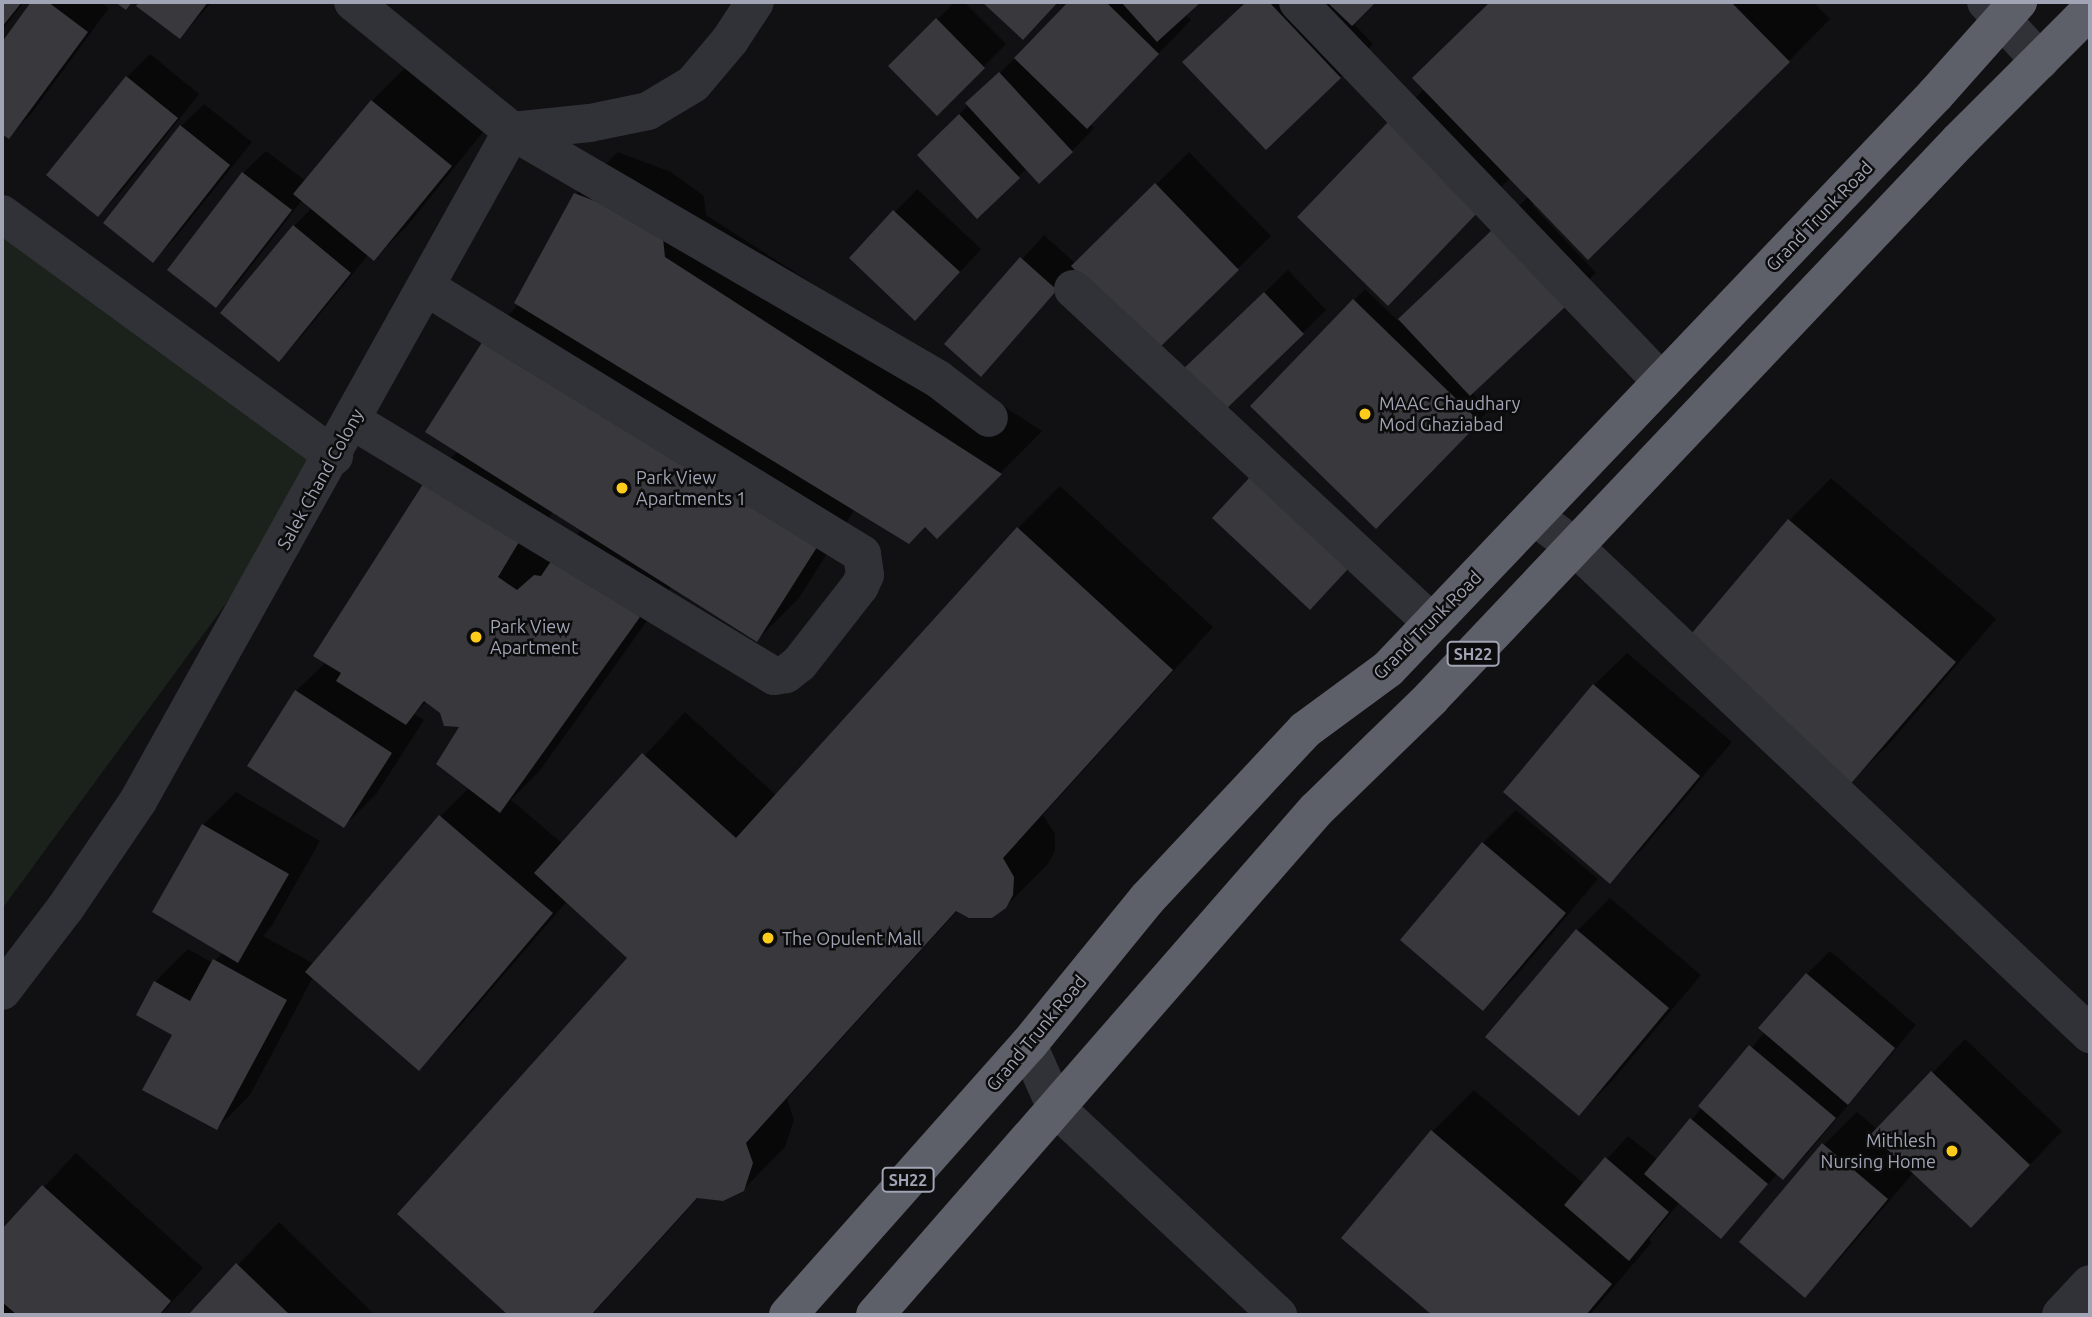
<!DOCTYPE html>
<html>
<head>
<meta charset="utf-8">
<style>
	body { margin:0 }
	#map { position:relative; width:2092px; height:1317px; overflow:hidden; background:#111012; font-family:Ubuntu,sans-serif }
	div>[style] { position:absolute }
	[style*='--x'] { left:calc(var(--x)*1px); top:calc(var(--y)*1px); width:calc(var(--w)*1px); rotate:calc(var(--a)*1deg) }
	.green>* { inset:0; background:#1b221c }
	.shadow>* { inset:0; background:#0007 }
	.building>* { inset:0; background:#38383d }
	.minor>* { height:38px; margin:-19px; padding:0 19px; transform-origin:19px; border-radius:19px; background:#313237 }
	.highway>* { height:38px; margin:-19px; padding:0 19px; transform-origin:19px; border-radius:19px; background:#5d5f69 }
	.dots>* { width:19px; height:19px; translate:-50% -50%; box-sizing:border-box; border:4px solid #0c0c0d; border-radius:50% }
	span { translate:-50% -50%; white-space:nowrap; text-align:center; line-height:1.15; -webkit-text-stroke:5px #0c0c0d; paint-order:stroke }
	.shield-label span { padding:2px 5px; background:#0c0c0d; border:2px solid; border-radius:5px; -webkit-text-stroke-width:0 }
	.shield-label { font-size:16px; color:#a0a4b4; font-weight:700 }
	.street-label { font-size:18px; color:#a0a4b4 }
	.poi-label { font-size:18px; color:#a0a4b4 }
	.left { translate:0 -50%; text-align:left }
	.right { translate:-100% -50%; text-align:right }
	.frame { position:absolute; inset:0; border:4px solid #a0a4b4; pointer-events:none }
</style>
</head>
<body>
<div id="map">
	<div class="green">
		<div style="clip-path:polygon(2px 199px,334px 456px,2px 909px)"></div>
	</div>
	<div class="shadow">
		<div style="clip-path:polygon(2px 2px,24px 2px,2px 30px)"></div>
		<div style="clip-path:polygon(33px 2px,100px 2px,109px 8px,31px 114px,9px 137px,2px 132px,2px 45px)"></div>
		<div style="clip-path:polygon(142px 2px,212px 2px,180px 37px,139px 5px)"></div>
		<div style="clip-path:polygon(955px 2px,964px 2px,1006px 44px,937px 113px,890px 66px)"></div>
		<div style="clip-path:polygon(1070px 2px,1198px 2px,1185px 14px,1191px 20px,1090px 124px,1094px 128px,1072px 151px,1027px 168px,978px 216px,919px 155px)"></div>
		<div style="clip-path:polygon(1246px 2px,1374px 2px,1353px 23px,1373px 44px,1340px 77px,1217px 29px)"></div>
		<div style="clip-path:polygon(1492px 2px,1813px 2px,1830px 19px,1789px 61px,1532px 205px,1596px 273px,1472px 392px,1489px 410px,1376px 527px,1252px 406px,1365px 289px,1398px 321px,1529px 196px,1510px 178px,1421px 270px,1391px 123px,1424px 89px,1414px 78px)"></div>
		<div style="clip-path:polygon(150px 54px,199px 94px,121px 192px,98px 215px,49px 175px,127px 77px)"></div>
		<div style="clip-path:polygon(405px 68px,483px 132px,407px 226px,374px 259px,369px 254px,301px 337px,279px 360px,294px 226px,312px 208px,302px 200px,238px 283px,215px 306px,243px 173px,266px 151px,306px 181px,372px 101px)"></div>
		<div style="clip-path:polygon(204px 104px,252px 142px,175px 238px,153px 260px,181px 126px)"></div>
		<div style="clip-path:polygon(evenodd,618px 152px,671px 172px,704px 196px,706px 215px,1042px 431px,937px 537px,925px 525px,855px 509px,799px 598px,757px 640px,672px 586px,541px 769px,511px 800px,563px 844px,685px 712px,777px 796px,1018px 528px,1060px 486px,1213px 627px,1043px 815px,1055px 834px,1055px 851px,1048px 864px,1005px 907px,958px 910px,787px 1099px,794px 1120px,785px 1147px,743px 1190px,700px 1196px,592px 1315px,511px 1315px,400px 1214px,630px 958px,567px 901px,460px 1026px,419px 1068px,313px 977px,250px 1095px,217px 1128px,174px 1034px,155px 982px,188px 949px,213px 963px,223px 952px,154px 911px,203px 825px,236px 792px,320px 841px,271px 927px,263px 936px,314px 964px,440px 817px,470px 787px,462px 725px,427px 701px,414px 714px,424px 720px,377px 793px,344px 826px,296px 691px,326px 662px,426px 482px,458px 451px,489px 334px,519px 304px,576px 194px,618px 152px,553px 511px,582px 529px,572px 539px,538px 535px,553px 511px)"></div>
		<div style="clip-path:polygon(1189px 152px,1271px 236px,1154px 350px,1076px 269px,981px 374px,946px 344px,1044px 235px,1076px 264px)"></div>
		<div style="clip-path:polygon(917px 189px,981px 249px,938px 296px,851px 258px)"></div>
		<div style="clip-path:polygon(1288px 270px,1326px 310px,1220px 413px,1204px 350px)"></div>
		<div style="clip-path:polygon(1831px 478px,1996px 619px,1889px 744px,1847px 786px,1683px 646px,1790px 520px)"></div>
		<div style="clip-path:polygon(1627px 653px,1732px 742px,1643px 848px,1610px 881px,1594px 685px)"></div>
		<div style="clip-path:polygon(1516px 810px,1598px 879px,1516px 976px,1483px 1009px,1402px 940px,1483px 843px)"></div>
		<div style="clip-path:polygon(1610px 898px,1701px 975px,1612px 1081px,1579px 1114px,1578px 930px)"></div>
		<div style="clip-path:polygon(1830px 951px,1916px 1025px,1806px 1155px,1783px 1177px,1778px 1173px,1721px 1237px,1680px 1202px,1649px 1239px,1652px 1242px,1590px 1315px,1434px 1315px,1343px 1238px,1432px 1132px,1474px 1090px,1584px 1184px,1628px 1136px,1658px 1160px,1765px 1032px,1807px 974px)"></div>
		<div style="clip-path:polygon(1965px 1039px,2062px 1131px,2004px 1192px,1914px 1172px,1837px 1262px,1805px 1295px,1824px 1145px,1857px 1112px,1878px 1130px)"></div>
		<div style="clip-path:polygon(76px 1153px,203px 1268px,160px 1315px,2px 1315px,2px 1232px)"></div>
		<div style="clip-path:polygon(279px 1222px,375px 1315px,190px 1315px)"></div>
	</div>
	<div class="building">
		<div style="clip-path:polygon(2px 2px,22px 2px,2px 27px)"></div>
		<div style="clip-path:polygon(31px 2px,48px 2px,88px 32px,9px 139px,2px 134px,2px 42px)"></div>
		<div style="clip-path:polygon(115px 2px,132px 2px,126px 10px)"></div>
		<div style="clip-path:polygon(139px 2px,208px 2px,180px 39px,136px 6px)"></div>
		<div style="clip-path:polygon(982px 2px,1058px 2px,1023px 40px)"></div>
		<div style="clip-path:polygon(1068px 2px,1106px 2px,1159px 54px,1087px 129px,1014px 58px)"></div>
		<div style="clip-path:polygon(1121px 2px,1201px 2px,1157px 42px)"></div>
		<div style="clip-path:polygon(1246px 2px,1269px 2px,1341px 78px,1266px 150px,1182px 62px)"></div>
		<div style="clip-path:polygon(1327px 2px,1376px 2px,1352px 26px)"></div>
		<div style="clip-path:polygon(1490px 2px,1731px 2px,1790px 62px,1588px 260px,1412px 78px)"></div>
		<div style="clip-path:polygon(936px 18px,985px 68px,937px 116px,888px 66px)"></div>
		<div style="clip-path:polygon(999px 72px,1073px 152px,1039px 184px,965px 103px)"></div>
		<div style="clip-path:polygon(126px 76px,178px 118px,98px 217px,46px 175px)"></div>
		<div style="clip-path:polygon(371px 100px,452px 166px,374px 261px,293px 194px)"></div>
		<div style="clip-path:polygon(959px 114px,1020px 178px,977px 219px,917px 155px)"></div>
		<div style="clip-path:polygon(1389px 121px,1480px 210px,1388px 306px,1297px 217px)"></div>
		<div style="clip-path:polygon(180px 125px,230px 165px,153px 263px,103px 223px)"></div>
		<div style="clip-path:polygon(242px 172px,292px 210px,216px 308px,167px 270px)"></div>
		<div style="clip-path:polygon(1155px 183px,1239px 270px,1154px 353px,1071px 266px)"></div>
		<div style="clip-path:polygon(574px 193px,629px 214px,663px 238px,665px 257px,1002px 474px,937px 539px,925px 527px,909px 544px,514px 303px)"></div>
		<div style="clip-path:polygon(893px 210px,960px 272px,915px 321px,849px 258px)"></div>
		<div style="clip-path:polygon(293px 225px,351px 273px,279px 362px,220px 313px)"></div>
		<div style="clip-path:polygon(1492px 230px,1565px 307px,1470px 396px,1398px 319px)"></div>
		<div style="clip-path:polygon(1020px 257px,1057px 290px,981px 377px,944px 344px)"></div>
		<div style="clip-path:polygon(1264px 292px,1304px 334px,1220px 415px,1179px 373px)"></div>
		<div style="clip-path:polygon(1353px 299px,1480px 422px,1376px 529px,1250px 406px)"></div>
		<div style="clip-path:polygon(488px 333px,819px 544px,757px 642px,425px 432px)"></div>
		<div style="clip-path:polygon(1250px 477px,1348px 569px,1310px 610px,1212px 518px)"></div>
		<div style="clip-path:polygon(425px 481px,519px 542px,498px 577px,517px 590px,534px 575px,541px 576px,558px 551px,640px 617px,500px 813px,436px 764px,459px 727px,444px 726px,440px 713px,424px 701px,406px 725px,336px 681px,341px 673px,313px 656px)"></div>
		<div style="clip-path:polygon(1788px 519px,1956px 662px,1847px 788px,1681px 646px)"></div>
		<div style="clip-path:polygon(1017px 527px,1173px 670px,1003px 858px,1014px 877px,1013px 895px,1006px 908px,992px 918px,969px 918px,956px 911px,746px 1143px,753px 1163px,744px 1191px,723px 1201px,697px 1198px,591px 1315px,508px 1315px,397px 1214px,627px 958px,534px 873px,642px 753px,736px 838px)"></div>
		<div style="clip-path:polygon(1593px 684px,1700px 776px,1610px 884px,1503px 792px)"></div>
		<div style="clip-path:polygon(295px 690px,392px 753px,344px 828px,247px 766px)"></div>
		<div style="clip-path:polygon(439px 815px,553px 913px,419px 1071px,305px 972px)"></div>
		<div style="clip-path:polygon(202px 824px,289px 874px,238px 963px,152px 912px)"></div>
		<div style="clip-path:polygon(1482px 842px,1566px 913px,1483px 1011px,1400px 940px)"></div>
		<div style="clip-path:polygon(1576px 929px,1669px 1008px,1579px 1116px,1485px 1037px)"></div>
		<div style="clip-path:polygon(213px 959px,287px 1000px,217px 1130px,142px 1090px,172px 1035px,136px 1015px,154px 981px,190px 1001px)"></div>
		<div style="clip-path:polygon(1806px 973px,1895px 1048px,1848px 1105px,1758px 1028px)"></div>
		<div style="clip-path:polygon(1749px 1045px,1836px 1118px,1783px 1180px,1698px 1106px)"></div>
		<div style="clip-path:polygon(1931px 1071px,2030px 1165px,1971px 1228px,1871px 1134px)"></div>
		<div style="clip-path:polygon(1690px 1118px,1768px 1184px,1721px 1239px,1644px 1174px)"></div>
		<div style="clip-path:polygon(1431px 1130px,1612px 1284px,1586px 1315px,1432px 1315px,1341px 1238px)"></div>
		<div style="clip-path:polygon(1822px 1143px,1888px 1199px,1805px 1298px,1739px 1242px)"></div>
		<div style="clip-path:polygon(1605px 1157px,1669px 1212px,1629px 1261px,1564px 1205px)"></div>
		<div style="clip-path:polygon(42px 1185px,171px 1301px,159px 1315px,17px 1315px,2px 1302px,2px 1229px)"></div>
		<div style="clip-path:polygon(236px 1263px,290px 1315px,188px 1315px)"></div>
	</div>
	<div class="minor">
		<div style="--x:1298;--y:2;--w:526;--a:46.23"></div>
		<div style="--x:1986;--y:2;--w:80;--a:47.5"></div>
		<div style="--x:512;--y:131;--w:493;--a:30.2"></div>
		<div style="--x:938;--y:379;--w:64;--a:37.4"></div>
		<div style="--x:512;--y:131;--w:78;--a:-5.9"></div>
		<div style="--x:590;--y:123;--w:59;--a:-11.7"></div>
		<div style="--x:648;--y:111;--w:52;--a:-31"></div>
		<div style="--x:693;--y:84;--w:57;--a:-49.9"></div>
		<div style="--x:730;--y:40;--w:45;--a:-56.7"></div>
		<div style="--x:2;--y:214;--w:411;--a:36.1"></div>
		<div style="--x:1073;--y:289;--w:490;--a:42.9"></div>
		<div style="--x:353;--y:421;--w:492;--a:31.2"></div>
		<div style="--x:774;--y:676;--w:12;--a:-9"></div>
		<div style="--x:786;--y:674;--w:16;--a:-38"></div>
		<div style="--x:799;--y:664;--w:99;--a:-52"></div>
		<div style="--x:860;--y:586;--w:12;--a:-66"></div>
		<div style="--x:865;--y:575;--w:21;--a:-98"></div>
		<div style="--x:862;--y:554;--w:511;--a:-148.52"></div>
		<div style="--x:1534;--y:516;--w:51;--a:37.1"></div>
		<div style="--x:1575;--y:547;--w:709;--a:43.4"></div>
		<div style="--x:2;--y:991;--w:106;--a:-52.7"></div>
		<div style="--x:66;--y:907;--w:128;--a:-55.8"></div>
		<div style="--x:138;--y:801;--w:767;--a:-60.83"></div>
		<div style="--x:512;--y:131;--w:205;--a:-140.9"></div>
		<div style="--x:1028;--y:1045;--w:69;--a:66"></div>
		<div style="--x:1056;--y:1108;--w:304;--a:43"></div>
		<div style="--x:2061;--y:1315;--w:42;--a:-46.9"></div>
	</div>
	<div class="highway">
		<div style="--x:788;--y:1315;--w:361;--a:-48.4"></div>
		<div style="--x:1028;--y:1045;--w:188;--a:-50.8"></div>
		<div style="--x:1147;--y:899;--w:231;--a:-46.9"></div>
		<div style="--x:1305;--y:730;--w:103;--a:-36.3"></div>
		<div style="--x:1388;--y:669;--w:793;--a:-46.38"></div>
		<div style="--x:1935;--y:95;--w:125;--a:-48.3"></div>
		<div style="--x:875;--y:1315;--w:670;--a:-48.87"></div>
		<div style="--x:1316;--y:810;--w:161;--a:-44.2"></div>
		<div style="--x:1431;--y:698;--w:767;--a:-46.53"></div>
		<div style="--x:1959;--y:141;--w:185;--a:-45"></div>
	</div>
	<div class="dots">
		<div style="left:1365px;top:414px;background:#ffcc1c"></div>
		<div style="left:622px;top:488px;background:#ffcc1c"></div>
		<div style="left:476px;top:637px;background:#ffcc1c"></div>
		<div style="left:768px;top:938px;background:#ffcc1c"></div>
		<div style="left:1952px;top:1151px;background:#ffcc1c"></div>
	</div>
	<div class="shield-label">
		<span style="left:1473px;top:654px">SH22</span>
		<span style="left:908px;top:1180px">SH22</span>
	</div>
	<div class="street-label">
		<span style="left:1819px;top:216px;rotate:-46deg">Grand Trunk Road</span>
		<span style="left:320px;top:479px;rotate:-61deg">Salek Chand Colony</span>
		<span style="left:1427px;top:625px;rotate:-45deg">Grand Trunk Road</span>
		<span style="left:1036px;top:1033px;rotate:-50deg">Grand Trunk Road</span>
	</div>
	<div class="poi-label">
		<span class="left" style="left:1379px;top:414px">MAAC Chaudhary<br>Mod Ghaziabad</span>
		<span class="left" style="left:636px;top:488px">Park View<br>Apartments 1</span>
		<span class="left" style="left:490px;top:637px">Park View<br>Apartment</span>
		<span class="left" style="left:782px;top:938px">The Opulent Mall</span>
		<span class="right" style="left:1936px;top:1151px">Mithlesh<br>Nursing Home</span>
	</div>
	<div class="frame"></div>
</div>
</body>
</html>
